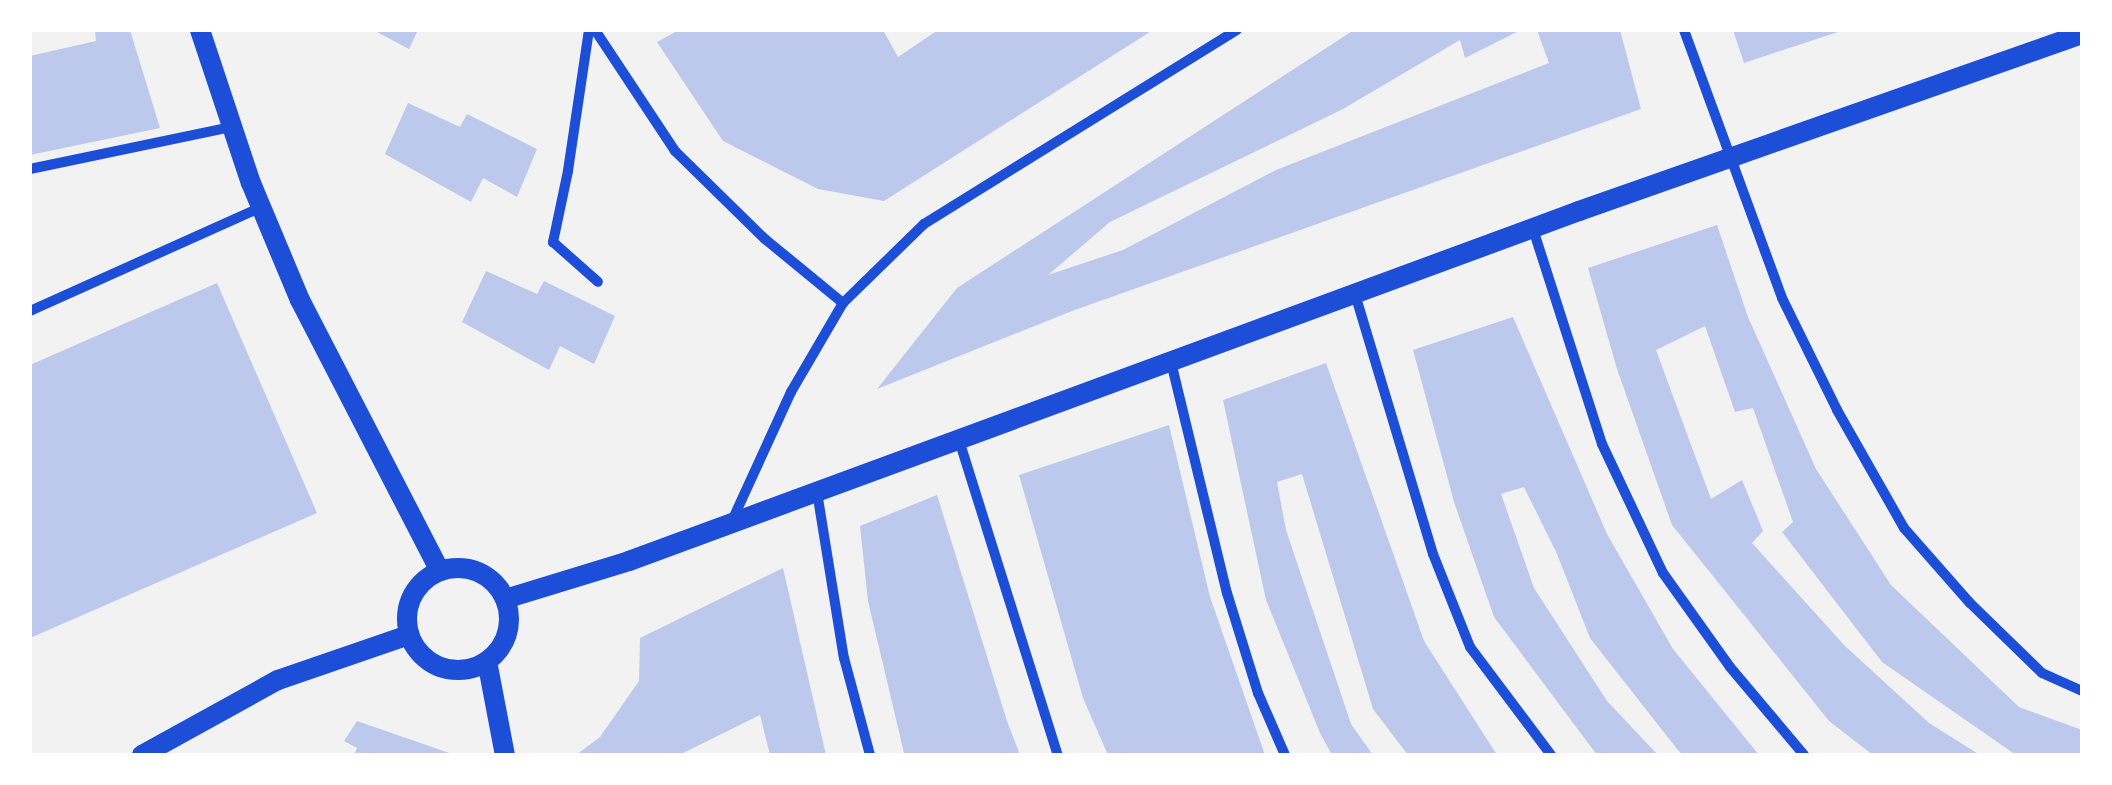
<!DOCTYPE html>
<html>
<head>
<meta charset="utf-8">
<style>
	body { margin:0 }
	#map { position:relative; width:2112px; height:785px; overflow:hidden; background:#f2f2f2; font-family:"PT Sans Narrow",sans-serif }
	div>[style] { position:absolute }
	[style*='--x'] { left:calc(var(--x)*1px); top:calc(var(--y)*1px); width:calc(var(--w)*1px); rotate:calc(var(--a)*1deg) }
	.building>* { inset:0; background:#bdc9ec }
	.minor>* { height:10px; margin:-5px; padding:0 5px; transform-origin:5px; border-radius:5px; background:#1d4ed8 }
	.secondary>* { height:20px; margin:-10px; padding:0 10px; transform-origin:10px; border-radius:10px; background:#1d4ed8 }
	.secondary>.ring { margin:-10px; padding:0; box-sizing:content-box; background:none; border:20px solid #1d4ed8; border-radius:50% }
	span { translate:-50% -50%; white-space:nowrap; text-align:center; line-height:1.15; -webkit-text-stroke:8px #fff; paint-order:stroke }
	.frame { position:absolute; inset:0; border:32px solid #fff; pointer-events:none }
</style>
</head>
<body>
<div id="map">
	<div class="building">
		<div style="clip-path:polygon(95px 30px,130px 30px,160px 128px,30px 155px,30px 56px,96px 41px)"></div>
		<div style="clip-path:polygon(373px 30px,418px 30px,409px 49px)"></div>
		<div style="clip-path:polygon(679px 30px,883px 30px,898px 57px,938px 30px,1153px 30px,884px 201px,818px 189px,723px 141px,657px 42px)"></div>
		<div style="clip-path:polygon(1354px 30px,1521px 30px,1465px 58px,1460px 40px,1343px 109px,1110px 222px,1048px 275px,1123px 250px,1276px 170px,1549px 63px,1537px 30px,1620px 30px,1641px 109px,1072px 311px,877px 389px,957px 288px)"></div>
		<div style="clip-path:polygon(1733px 30px,1841px 30px,1841px 31px,1744px 63px)"></div>
		<div style="clip-path:polygon(408px 103px,460px 127px,467px 114px,537px 149px,517px 197px,483px 178px,471px 202px,385px 154px)"></div>
		<div style="clip-path:polygon(1717px 225px,1748px 317px,1816px 469px,1891px 585px,2019px 707px,2082px 730px,2082px 755px,2016px 755px,1882px 662px,1782px 532px,1793px 522px,1753px 408px,1735px 412px,1705px 326px,1656px 350px,1711px 499px,1742px 480px,1763px 531px,1752px 543px,1844px 645px,1929px 723px,1980px 755px,1873px 755px,1829px 721px,1672px 525px,1617px 369px,1588px 268px)"></div>
		<div style="clip-path:polygon(486px 271px,537px 294px,544px 281px,615px 316px,594px 364px,560px 346px,549px 370px,462px 322px)"></div>
		<div style="clip-path:polygon(217px 283px,317px 513px,30px 638px,30px 365px)"></div>
		<div style="clip-path:polygon(1513px 317px,1607px 534px,1673px 649px,1759px 755px,1683px 755px,1677px 749px,1590px 638px,1557px 554px,1524px 487px,1501px 494px,1534px 588px,1607px 701px,1658px 755px,1597px 755px,1494px 617px,1454px 502px,1413px 350px)"></div>
		<div style="clip-path:polygon(1326px 363px,1424px 641px,1497px 755px,1408px 755px,1373px 709px,1302px 474px,1277px 482px,1286px 530px,1351px 724px,1373px 755px,1332px 755px,1320px 733px,1266px 600px,1223px 400px)"></div>
		<div style="clip-path:polygon(1169px 425px,1210px 597px,1265px 755px,1108px 755px,1083px 698px,1019px 475px)"></div>
		<div style="clip-path:polygon(937px 495px,1007px 721px,1020px 755px,904px 753px,868px 601px,860px 526px)"></div>
		<div style="clip-path:polygon(783px 568px,826px 755px,770px 755px,760px 715px,679px 755px,576px 755px,600px 737px,639px 681px,640px 638px)"></div>
		<div style="clip-path:polygon(357px 721px,452px 754px,452px 755px,354px 755px,357px 748px,344px 741px)"></div>
	</div>
	<div class="minor">
		<div style="--x:589;--y:30;--w:143;--a:98.5"></div>
		<div style="--x:568;--y:171;--w:73;--a:101.9"></div>
		<div style="--x:553;--y:242;--w:60;--a:41.6"></div>
		<div style="--x:595;--y:30;--w:145;--a:56.5"></div>
		<div style="--x:675;--y:151;--w:126;--a:44.4"></div>
		<div style="--x:765;--y:239;--w:101;--a:39.4"></div>
		<div style="--x:1684;--y:30;--w:285;--a:69.9"></div>
		<div style="--x:1782;--y:298;--w:125;--a:63.8"></div>
		<div style="--x:1837;--y:410;--w:136;--a:60.4"></div>
		<div style="--x:1904;--y:528;--w:100;--a:48.7"></div>
		<div style="--x:1970;--y:603;--w:100;--a:44.2"></div>
		<div style="--x:2042;--y:673;--w:44;--a:24.2"></div>
		<div style="--x:30;--y:169;--w:205;--a:-11.8"></div>
		<div style="--x:1533;--y:229;--w:226;--a:72.2"></div>
		<div style="--x:1602;--y:444;--w:143;--a:64.7"></div>
		<div style="--x:1663;--y:573;--w:115;--a:54.5"></div>
		<div style="--x:1730;--y:667;--w:115;--a:49.9"></div>
		<div style="--x:1355;--y:294;--w:271;--a:73.3"></div>
		<div style="--x:1433;--y:554;--w:100;--a:68.3"></div>
		<div style="--x:1470;--y:647;--w:135;--a:53.1"></div>
		<div style="--x:30;--y:311;--w:253;--a:-24.2"></div>
		<div style="--x:1171;--y:362;--w:238;--a:76.4"></div>
		<div style="--x:1227;--y:593;--w:105;--a:72.8"></div>
		<div style="--x:1258;--y:693;--w:68;--a:66.5"></div>
		<div style="--x:959;--y:440;--w:330;--a:72.6"></div>
		<div style="--x:817;--y:492;--w:168;--a:80.8"></div>
		<div style="--x:844;--y:658;--w:100;--a:75"></div>
		<div style="--x:731;--y:523;--w:144;--a:-65.4"></div>
		<div style="--x:791;--y:392;--w:103;--a:-59.7"></div>
		<div style="--x:843;--y:303;--w:113;--a:-44.3"></div>
		<div style="--x:924;--y:224;--w:368;--a:-31.8"></div>
	</div>
	<div class="secondary">
		<div style="--x:200;--y:30;--w:161;--a:71.6"></div>
		<div style="--x:251;--y:183;--w:127;--a:67.3"></div>
		<div style="--x:300;--y:300;--w:305;--a:62.7"></div>
		<div class="ring" style="left:407px;top:568px;width:82px;height:82px"></div>
		<div style="--x:505;--y:599;--w:130;--a:-17"></div>
		<div style="--x:629;--y:561;--w:1012;--a:-20.22"></div>
		<div style="--x:1579;--y:211;--w:533;--a:-19.39"></div>
		<div style="--x:487;--y:661;--w:96;--a:79.2"></div>
		<div style="--x:142;--y:755;--w:155;--a:-28.9"></div>
		<div style="--x:278;--y:680;--w:139;--a:-19"></div>
	</div>
	<div class="frame"></div>
</div>
</body>
</html>
